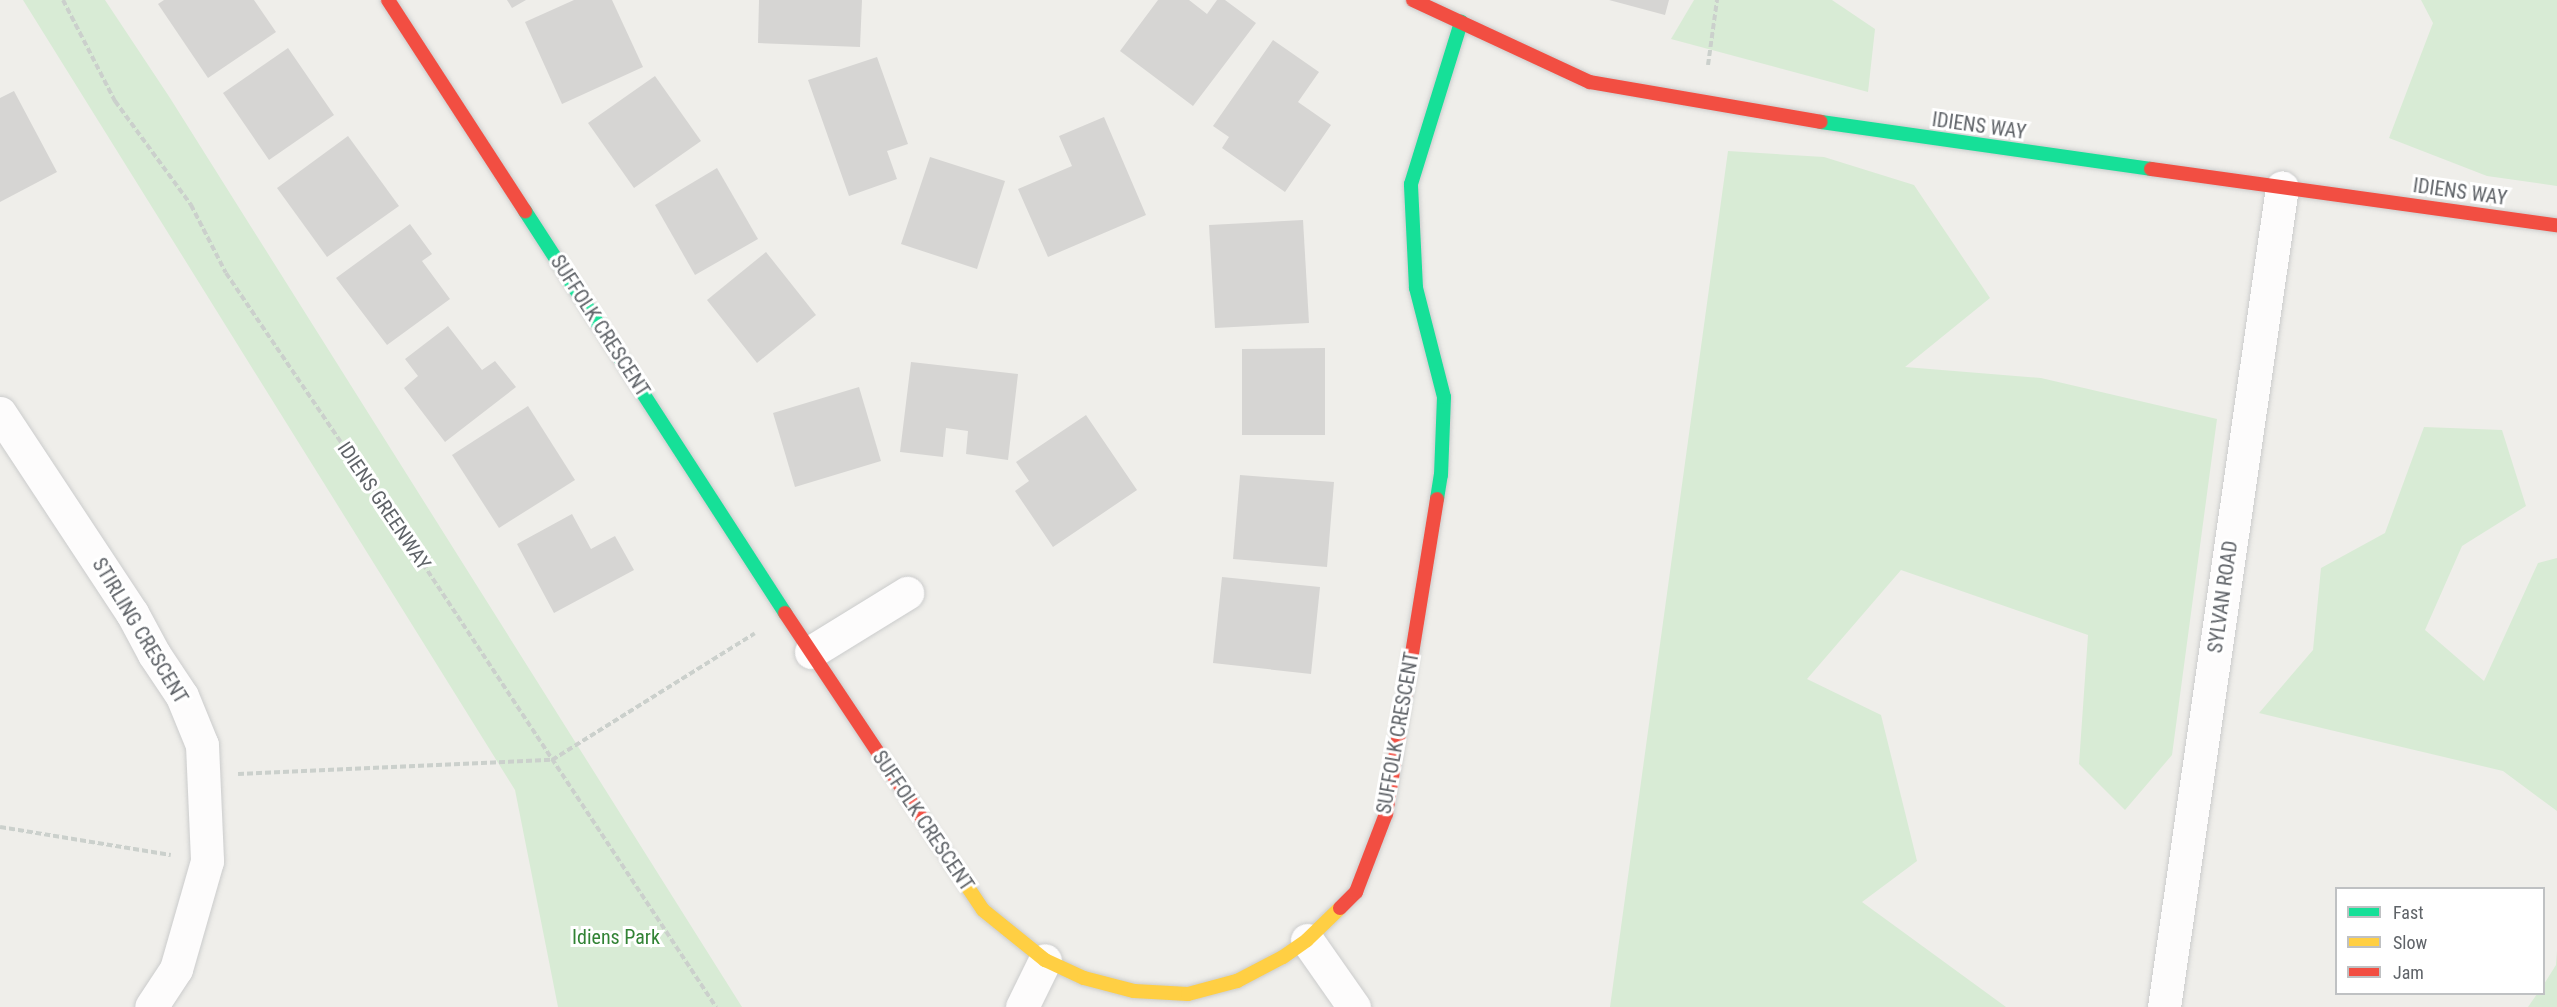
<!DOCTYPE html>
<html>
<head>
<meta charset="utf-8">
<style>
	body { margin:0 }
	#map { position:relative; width:2557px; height:1007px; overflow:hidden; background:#efeeea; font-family:"Roboto Condensed",sans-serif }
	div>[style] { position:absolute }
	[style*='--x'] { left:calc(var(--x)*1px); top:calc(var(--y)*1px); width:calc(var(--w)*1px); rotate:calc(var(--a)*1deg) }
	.green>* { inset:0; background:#d8ebd5 }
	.building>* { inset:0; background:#d6d5d3 }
	.path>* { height:4px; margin-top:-2px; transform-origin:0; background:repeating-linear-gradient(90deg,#cbd0cc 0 6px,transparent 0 9px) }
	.roads { filter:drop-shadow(0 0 2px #cbcccc) drop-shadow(0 0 2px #cbcccc) }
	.street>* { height:33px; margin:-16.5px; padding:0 16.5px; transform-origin:16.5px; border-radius:16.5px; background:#fdfcfc }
	.fast>* { height:14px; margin:-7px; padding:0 7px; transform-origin:7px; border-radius:7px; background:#16e098 }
	.slow>* { height:14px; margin:-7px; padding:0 7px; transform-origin:7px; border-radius:7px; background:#ffcf43 }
	.jam>* { height:14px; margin:-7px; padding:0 7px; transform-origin:7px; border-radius:7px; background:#f24e42 }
	span { translate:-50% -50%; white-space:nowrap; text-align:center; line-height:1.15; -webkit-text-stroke:6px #fff; paint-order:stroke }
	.street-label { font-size:20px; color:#5f6368 }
	.park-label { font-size:20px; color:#328335 }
	.legend { position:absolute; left:2335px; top:887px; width:210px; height:108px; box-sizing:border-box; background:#fff; border:2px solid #bfc1c3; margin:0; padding:8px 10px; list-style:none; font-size:18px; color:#5f6368 }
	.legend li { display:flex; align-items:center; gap:12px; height:30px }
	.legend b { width:30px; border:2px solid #bfc1c3 }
</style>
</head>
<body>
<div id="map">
	<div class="green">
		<div style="clip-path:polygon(23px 0,105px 0,170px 98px,742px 1007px,558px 1007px,515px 790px)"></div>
		<div style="clip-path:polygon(1694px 0,1832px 0,1875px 29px,1868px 92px,1671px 39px)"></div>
		<div style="clip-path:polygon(2421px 0,2557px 0,2557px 186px,2487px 176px,2389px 138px,2433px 23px)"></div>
		<div style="clip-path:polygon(1728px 151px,1824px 157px,1914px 185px,1990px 298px,1905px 367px,2041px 378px,2217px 419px,2172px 755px,2125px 810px,2079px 764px,2088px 635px,1901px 570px,1807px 679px,1881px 715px,1917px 861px,1862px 902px,2006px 1007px,1610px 1007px)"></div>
		<div style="clip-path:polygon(2424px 427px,2502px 430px,2526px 506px,2462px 546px,2425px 630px,2484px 681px,2538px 563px,2557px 558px,2557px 811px,2503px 771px,2259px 713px,2313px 650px,2321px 568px,2385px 533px)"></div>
		<div style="clip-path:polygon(2557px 951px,2557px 1007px,2528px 1007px,2537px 994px,2544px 994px,2544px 984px,2556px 965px)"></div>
	</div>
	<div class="building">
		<div style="clip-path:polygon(164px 0,254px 0,276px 32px,208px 78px,158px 4px)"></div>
		<div style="clip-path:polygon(507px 0,526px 0,512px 8px)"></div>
		<div style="clip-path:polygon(574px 0,612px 0,643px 67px,562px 104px,525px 22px)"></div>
		<div style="clip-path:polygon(759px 0,862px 0,860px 47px,758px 43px)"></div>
		<div style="clip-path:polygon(1158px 0,1189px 0,1207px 14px,1217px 0,1225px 0,1256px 23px,1193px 106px,1120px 51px)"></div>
		<div style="clip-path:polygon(1609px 0,1669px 0,1665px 15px)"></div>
		<div style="clip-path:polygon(1273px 40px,1319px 72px,1298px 102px,1331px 125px,1285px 192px,1222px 148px,1229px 137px,1213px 126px)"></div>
		<div style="clip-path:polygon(288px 48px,334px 115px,269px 160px,223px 93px)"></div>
		<div style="clip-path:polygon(877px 57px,908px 144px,887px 151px,897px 179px,849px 196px,808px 80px)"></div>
		<div style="clip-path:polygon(655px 76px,701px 141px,634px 188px,588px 123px)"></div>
		<div style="clip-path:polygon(14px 91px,57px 172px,0 202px,0 98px)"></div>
		<div style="clip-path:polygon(1104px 117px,1146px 215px,1048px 257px,1018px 189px,1072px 166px,1059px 136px)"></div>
		<div style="clip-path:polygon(348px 136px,399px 206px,327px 257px,277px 188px)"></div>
		<div style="clip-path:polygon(930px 157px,1005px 181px,977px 269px,901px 244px)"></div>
		<div style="clip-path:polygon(717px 168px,758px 239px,695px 275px,655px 205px)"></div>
		<div style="clip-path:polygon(1303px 220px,1309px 323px,1215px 328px,1209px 225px)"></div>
		<div style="clip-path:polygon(410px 224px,432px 254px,422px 261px,450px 299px,387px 345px,336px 278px)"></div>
		<div style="clip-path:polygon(766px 252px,816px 315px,757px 363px,707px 300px)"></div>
		<div style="clip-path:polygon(448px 326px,482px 370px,495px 361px,516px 387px,445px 442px,404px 388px,418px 376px,405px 359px)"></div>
		<div style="clip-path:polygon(1325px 348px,1325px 435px,1242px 435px,1242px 349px)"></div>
		<div style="clip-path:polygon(911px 362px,1018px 374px,1008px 460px,966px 454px,968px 431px,946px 428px,943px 457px,900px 452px)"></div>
		<div style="clip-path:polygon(859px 387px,881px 461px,795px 487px,773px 413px)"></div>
		<div style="clip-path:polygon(528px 406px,575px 480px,499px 528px,452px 455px)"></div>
		<div style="clip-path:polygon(1086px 415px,1137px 490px,1053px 547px,1015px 491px,1029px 481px,1016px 462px)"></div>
		<div style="clip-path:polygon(1240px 475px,1334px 482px,1327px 567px,1233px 559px)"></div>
		<div style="clip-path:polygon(572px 514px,591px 549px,615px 536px,634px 570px,554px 613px,517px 544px)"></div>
		<div style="clip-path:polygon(1222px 577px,1320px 587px,1311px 674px,1213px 663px)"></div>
	</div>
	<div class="path">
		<div style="--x:63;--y:0;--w:114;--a:62.8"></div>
		<div style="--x:115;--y:101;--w:129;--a:53.8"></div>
		<div style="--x:191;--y:205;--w:76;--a:62.8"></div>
		<div style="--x:226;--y:273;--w:288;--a:55.8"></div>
		<div style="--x:388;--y:511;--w:595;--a:56.52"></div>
		<div style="--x:1708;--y:65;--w:66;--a:-82.1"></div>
		<div style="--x:238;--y:774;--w:314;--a:-2.6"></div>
		<div style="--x:552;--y:760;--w:239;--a:-32"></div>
		<div style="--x:0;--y:827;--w:173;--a:9.3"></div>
	</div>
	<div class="roads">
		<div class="street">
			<div style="--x:0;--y:413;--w:240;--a:56.6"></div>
			<div style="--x:132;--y:613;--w:47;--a:61.8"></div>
			<div style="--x:154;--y:654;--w:50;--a:56.3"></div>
			<div style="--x:182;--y:696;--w:53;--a:67.8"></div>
			<div style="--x:202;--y:745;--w:116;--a:87.5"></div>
			<div style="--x:207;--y:861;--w:112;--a:106"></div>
			<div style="--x:176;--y:969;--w:45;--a:123.3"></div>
			<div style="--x:811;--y:652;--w:113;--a:-31.6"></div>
			<div style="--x:1307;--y:940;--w:82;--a:55"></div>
			<div style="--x:1022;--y:1007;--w:52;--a:-63.9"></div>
			<div style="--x:2164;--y:1007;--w:828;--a:-81.81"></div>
		</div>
		<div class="fast">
			<div style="--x:1821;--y:122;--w:333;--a:8.1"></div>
			<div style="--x:525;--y:211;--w:479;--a:57.1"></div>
			<div style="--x:1437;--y:499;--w:24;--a:-81"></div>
			<div style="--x:1441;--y:475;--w:78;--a:-87.8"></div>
			<div style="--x:1444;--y:397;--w:113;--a:-104.4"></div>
			<div style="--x:1416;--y:288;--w:104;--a:-92.8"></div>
			<div style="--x:1411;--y:184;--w:170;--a:-72.8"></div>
		</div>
		<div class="slow">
			<div style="--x:953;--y:865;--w:54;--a:56.3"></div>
			<div style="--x:983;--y:910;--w:80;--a:38.9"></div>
			<div style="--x:1045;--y:960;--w:43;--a:24.8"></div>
			<div style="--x:1084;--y:978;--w:52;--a:14.6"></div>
			<div style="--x:1134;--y:991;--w:54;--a:3.2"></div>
			<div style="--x:1188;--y:994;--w:51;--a:-14.9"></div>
			<div style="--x:1237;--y:981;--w:52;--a:-27.6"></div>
			<div style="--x:1283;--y:957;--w:29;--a:-35"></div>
			<div style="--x:1307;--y:940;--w:46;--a:-44.1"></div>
		</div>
		<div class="jam">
			<div style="--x:388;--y:0;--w:252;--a:57"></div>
			<div style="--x:1413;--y:0;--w:195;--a:24.9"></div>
			<div style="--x:1590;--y:82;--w:234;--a:9.8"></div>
			<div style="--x:2151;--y:169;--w:410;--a:7.9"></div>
			<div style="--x:785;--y:613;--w:303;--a:56.3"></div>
			<div style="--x:1340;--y:908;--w:23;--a:-45"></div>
			<div style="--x:1356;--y:892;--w:84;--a:-69"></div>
			<div style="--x:1386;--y:814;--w:319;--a:-80.8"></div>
		</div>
	</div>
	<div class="street-label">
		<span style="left:1979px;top:126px;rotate:8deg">IDIENS WAY</span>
		<span style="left:2460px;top:192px;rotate:8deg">IDIENS WAY</span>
		<span style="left:600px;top:326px;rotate:57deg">SUFFOLK CRESCENT</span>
		<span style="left:384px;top:506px;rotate:56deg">IDIENS GREENWAY</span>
		<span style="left:2223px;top:597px;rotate:-82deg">SYLVAN ROAD</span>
		<span style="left:140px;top:631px;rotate:59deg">STIRLING CRESCENT</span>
		<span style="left:1398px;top:733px;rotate:-80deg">SUFFOLK CRESCENT</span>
		<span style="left:923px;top:821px;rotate:56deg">SUFFOLK CRESCENT</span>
	</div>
	<div class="park-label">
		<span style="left:616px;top:937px">Idiens Park</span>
	</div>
	<ul class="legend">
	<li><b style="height:8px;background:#16e098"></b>Fast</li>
	<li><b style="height:8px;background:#ffcf43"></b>Slow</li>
	<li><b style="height:8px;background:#f24e42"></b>Jam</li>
	</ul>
</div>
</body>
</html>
